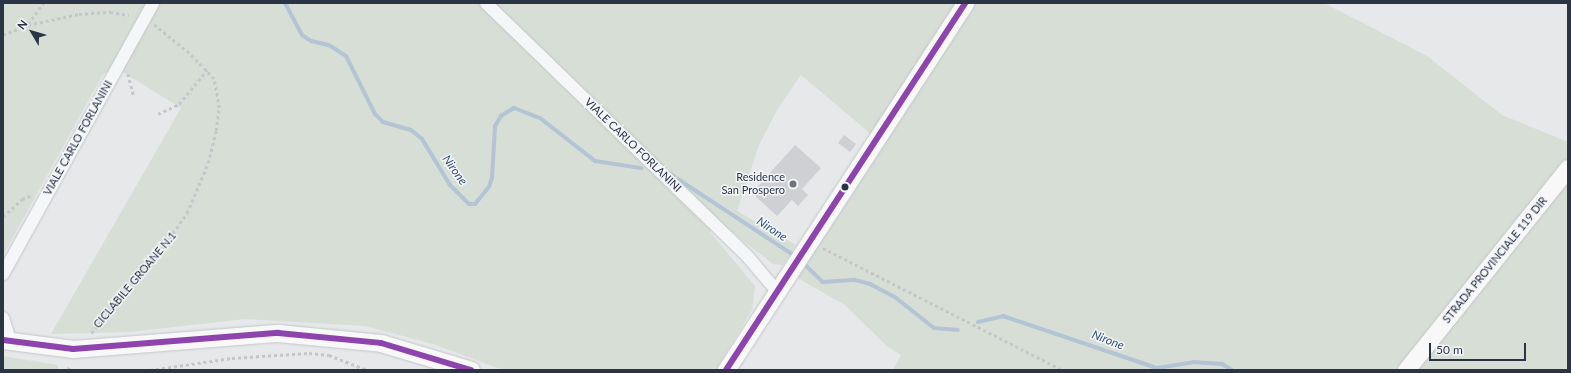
<!DOCTYPE html>
<html>
<head>
<meta charset="utf-8">
<style>
	body { margin:0 }
	#map { position:relative; width:1571px; height:373px; overflow:hidden; background:#e6e8ea; font-family:Lato,sans-serif }
	div>[style] { position:absolute }
	[style*='--x'] { left:calc(var(--x)*1px); top:calc(var(--y)*1px); width:calc(var(--w)*1px); rotate:calc(var(--a)*1deg) }
	.green>* { inset:0; background:#d6ded6 }
	.stream>* { height:4px; margin:-2px; padding:0 2px; transform-origin:2px; border-radius:2px; background:#b4c4d5 }
	.building>* { inset:0; background:#ced0d3 }
	.path>* { height:2.5px; margin-top:-1.25px; transform-origin:0; background:repeating-linear-gradient(90deg,#c5c6ca 0 3px,transparent 0 6px) }
	.roads { filter:drop-shadow(0 0 1px #c4c6c8) drop-shadow(0 0 1px #c4c6c8) }
	.street>* { height:12px; margin:-6px; padding:0 6px; transform-origin:6px; border-radius:6px; background:#f5f6f7 }
	.secondary>* { height:17px; margin:-8.5px; padding:0 8.5px; transform-origin:8.5px; border-radius:8.5px; background:#f8f8f8 }
	.bus-1>* { height:6px; margin:-3px; padding:0 3px; transform-origin:3px; border-radius:3px; background:#8e44ad }
	.dots>* { width:11px; height:11px; translate:-50% -50%; box-sizing:border-box; border:2px solid #f4f6f9; border-radius:50% }
	span { translate:-50% -50%; white-space:nowrap; text-align:center; line-height:1.15; -webkit-text-stroke:3px #f4f6f9; paint-order:stroke }
	.street-label { font-size:11px; color:#2b3445 }
	.poi-label { font-size:11px; color:#2b3445 }
	.right { translate:-100% -50%; text-align:right }
	.water-label { font-size:12px; color:#34527a; font-style:italic }
	.frame { position:absolute; inset:0; border:4px solid #2b3445; pointer-events:none }
	.north { position:absolute; left:12px; top:12px; width:40px; height:40px; -webkit-text-stroke:3px #f4f6f9; paint-order:stroke; rotate:308deg; font-size:11px; font-weight:700; line-height:16px; text-align:center; color:#2b3445 }
	.north::after { content:''; display:block; margin:auto; width:14px; height:18px; background:#2b3445; clip-path:polygon(50% 0,100% 100%,50% 72%,0 100%) }
	.scale { position:absolute; left:1429px; top:343px; width:97px; height:18px; box-sizing:border-box; border:2px solid #2b3445; border-top:0; padding-left:5px; font-size:12px; line-height:14px; white-space:nowrap; color:#2b3445; -webkit-text-stroke:3px #f4f6f9; paint-order:stroke }
</style>
</head>
<body>
<div id="map">
	<div class="green">
		<div style="clip-path:polygon(3px 3px,959px 3px,871px 134px,801px 75px,778px 108px,759px 145px,737px 211px,796px 245px,783px 265px,773px 264px,719px 222px,710px 232px,755px 286px,752px 310px,716px 370px,503px 370px,433px 344px,365px 326px,245px 319px,130px 332px,51px 334px,181px 108px,116px 68px,103px 74px,3px 255px)"></div>
		<div style="clip-path:polygon(976px 3px,1324px 3px,1427px 56px,1502px 115px,1568px 142px,1568px 370px,893px 370px,901px 355px,888px 347px,845px 305px,794px 276px,827px 233px)"></div>
		<div style="clip-path:polygon(3px 356px,58px 365px,58px 370px,3px 370px)"></div>
	</div>
	<div class="stream">
		<div style="--x:285;--y:3;--w:36;--a:62"></div>
		<div style="--x:302;--y:35;--w:11;--a:34"></div>
		<div style="--x:311;--y:41;--w:18;--a:13"></div>
		<div style="--x:329;--y:45;--w:20;--a:33"></div>
		<div style="--x:346;--y:56;--w:65;--a:63.4"></div>
		<div style="--x:375;--y:114;--w:11;--a:45"></div>
		<div style="--x:383;--y:122;--w:29;--a:16"></div>
		<div style="--x:411;--y:130;--w:14;--a:39"></div>
		<div style="--x:422;--y:139;--w:54;--a:58.7"></div>
		<div style="--x:450;--y:185;--w:27;--a:45"></div>
		<div style="--x:469;--y:204;--w:6;--a:0"></div>
		<div style="--x:475;--y:204;--w:22;--a:-51"></div>
		<div style="--x:489;--y:187;--w:9;--a:-72"></div>
		<div style="--x:492;--y:178;--w:52;--a:-86.7"></div>
		<div style="--x:495;--y:126;--w:12;--a:-59"></div>
		<div style="--x:501;--y:116;--w:15;--a:-32"></div>
		<div style="--x:514;--y:108;--w:28;--a:21"></div>
		<div style="--x:540;--y:118;--w:70;--a:38"></div>
		<div style="--x:595;--y:161;--w:47;--a:8.7"></div>
		<div style="--x:667;--y:172;--w:153;--a:33.3"></div>
		<div style="--x:801;--y:261;--w:30;--a:44"></div>
		<div style="--x:823;--y:282;--w:32;--a:-4"></div>
		<div style="--x:855;--y:280;--w:16;--a:15"></div>
		<div style="--x:870;--y:284;--w:30;--a:28"></div>
		<div style="--x:896;--y:298;--w:48;--a:38.3"></div>
		<div style="--x:934;--y:328;--w:24;--a:5"></div>
		<div style="--x:978;--y:322;--w:26;--a:-13"></div>
		<div style="--x:1003;--y:316;--w:163;--a:18.7"></div>
		<div style="--x:1157;--y:368;--w:36;--a:-9"></div>
		<div style="--x:1193;--y:362;--w:29;--a:4"></div>
		<div style="--x:1222;--y:364;--w:12;--a:31"></div>
	</div>
	<div class="building">
		<div style="clip-path:polygon(844px 135px,856px 144px,850px 152px,838px 143px)"></div>
		<div style="clip-path:polygon(795px 145px,821px 168px,802px 189px,808px 195px,798px 206px,792px 200px,777px 216px,752px 193px)"></div>
	</div>
	<div class="path">
		<div style="--x:28;--y:24;--w:26;--a:-54"></div>
		<div style="--x:3;--y:35;--w:27;--a:-22"></div>
		<div style="--x:28;--y:25;--w:52;--a:-12.2"></div>
		<div style="--x:79;--y:14;--w:31;--a:-4"></div>
		<div style="--x:110;--y:12;--w:19;--a:9"></div>
		<div style="--x:128;--y:74;--w:24;--a:75"></div>
		<div style="--x:158;--y:114;--w:23;--a:-25"></div>
		<div style="--x:179;--y:104;--w:44;--a:-50.5"></div>
		<div style="--x:3;--y:217;--w:26;--a:-43"></div>
		<div style="--x:22;--y:199;--w:12;--a:-20"></div>
		<div style="--x:823;--y:248;--w:268;--a:27"></div>
		<div style="--x:91;--y:333;--w:105;--a:-49.6"></div>
		<div style="--x:159;--y:253;--w:49;--a:-55"></div>
		<div style="--x:187;--y:213;--w:54;--a:-67.2"></div>
		<div style="--x:208;--y:163;--w:33;--a:-76"></div>
		<div style="--x:216;--y:131;--w:23;--a:-83"></div>
		<div style="--x:219;--y:108;--w:29;--a:-100"></div>
		<div style="--x:214;--y:79;--w:36;--a:-134"></div>
		<div style="--x:189;--y:53;--w:45;--a:-141.3"></div>
		<div style="--x:68;--y:370;--w:5;--a:-68"></div>
		<div style="--x:150;--y:370;--w:83;--a:-8.3"></div>
		<div style="--x:232;--y:358;--w:77;--a:-3.7"></div>
		<div style="--x:309;--y:353;--w:20;--a:6"></div>
		<div style="--x:329;--y:355;--w:41;--a:21.5"></div>
	</div>
	<div class="roads">
		<div class="street">
			<div style="--x:486;--y:3;--w:365;--a:44.1"></div>
			<div style="--x:748;--y:257;--w:43;--a:49.7"></div>
			<div style="--x:3;--y:274;--w:310;--a:-61"></div>
			<div style="--x:3;--y:318;--w:25;--a:72"></div>
		</div>
		<div class="secondary">
			<div style="--x:3;--y:340;--w:71;--a:7.3"></div>
			<div style="--x:73;--y:349;--w:206;--a:-4.5"></div>
			<div style="--x:278;--y:333;--w:103;--a:5.5"></div>
			<div style="--x:381;--y:343;--w:94;--a:16.7"></div>
			<div style="--x:726;--y:370;--w:438;--a:-56.9"></div>
			<div style="--x:1406;--y:370;--w:259;--a:-51.3"></div>
		</div>
	</div>
	<div class="bus-1">
		<div style="--x:3;--y:340;--w:71;--a:7.3"></div>
		<div style="--x:73;--y:349;--w:206;--a:-4.5"></div>
		<div style="--x:278;--y:333;--w:103;--a:5.5"></div>
		<div style="--x:381;--y:343;--w:94;--a:16.7"></div>
		<div style="--x:726;--y:370;--w:438;--a:-56.9"></div>
	</div>
	<div class="dots">
		<div style="left:793px;top:184px;background:#6c737f"></div>
		<div style="left:845px;top:187px;background:#2b3445"></div>
	</div>
	<div class="street-label">
		<span style="left:78px;top:138px;rotate:-61deg">VIALE CARLO FORLANINI</span>
		<span style="left:633px;top:145px;rotate:44deg">VIALE CARLO FORLANINI</span>
		<span style="left:1495px;top:260px;rotate:-51deg">STRADA PROVINCIALE 119 DIR</span>
		<span style="left:135px;top:280px;rotate:-50deg">CICLABILE GROANE N.1</span>
	</div>
	<div class="poi-label">
		<span class="right" style="left:785px;top:184px">Residence<br>San Prospero</span>
	</div>
	<div class="water-label">
		<span style="left:455px;top:170px;rotate:55deg">Nirone</span>
		<span style="left:772px;top:229px;rotate:33deg">Nirone</span>
		<span style="left:1108px;top:340px;rotate:21deg">Nirone</span>
	</div>
	<div class="frame"></div>
	<div class="north">N</div>
	<div class="scale">50 m</div>
</div>
</body>
</html>
